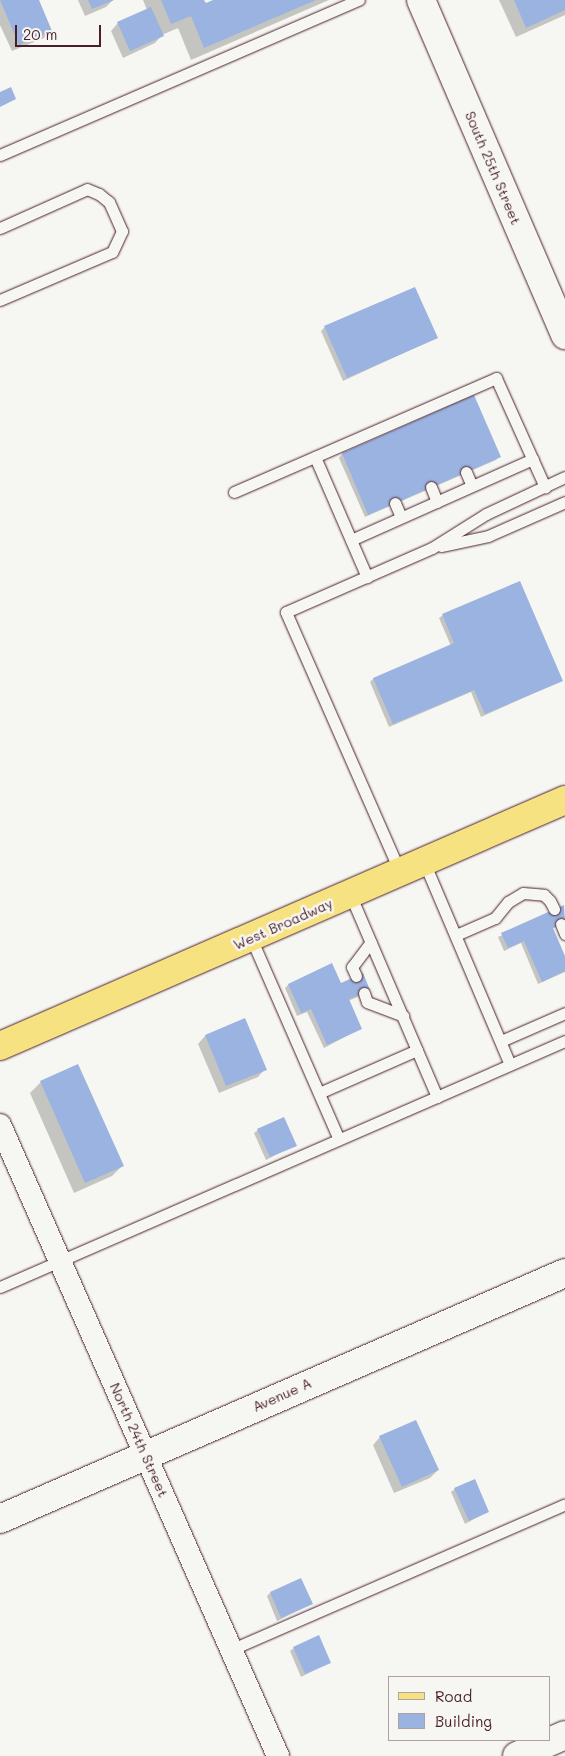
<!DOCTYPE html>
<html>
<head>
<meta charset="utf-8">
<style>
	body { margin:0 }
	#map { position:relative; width:565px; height:1756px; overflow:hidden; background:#f6f6f2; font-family:Mali,sans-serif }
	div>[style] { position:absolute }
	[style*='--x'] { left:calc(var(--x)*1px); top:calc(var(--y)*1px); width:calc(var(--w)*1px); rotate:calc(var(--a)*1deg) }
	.shadow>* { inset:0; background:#0003 }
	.building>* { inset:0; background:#9bb3e0 }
	.roads { filter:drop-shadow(0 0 1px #4a1f2b) drop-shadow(0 0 1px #4a1f2b) }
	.service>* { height:11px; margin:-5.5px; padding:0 5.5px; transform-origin:5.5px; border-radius:5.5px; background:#f6f6f2 }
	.minor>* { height:22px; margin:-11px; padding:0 11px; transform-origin:11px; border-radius:11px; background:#f6f6f2 }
	.tertiary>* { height:28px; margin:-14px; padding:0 14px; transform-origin:14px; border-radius:14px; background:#f6f6f2 }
	.primary>* { height:28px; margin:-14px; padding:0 14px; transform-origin:14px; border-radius:14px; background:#f7e281 }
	span { translate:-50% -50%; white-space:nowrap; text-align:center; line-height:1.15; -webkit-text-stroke:5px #f6f6f2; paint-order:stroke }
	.street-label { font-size:14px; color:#4a1f2b }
	.legend { position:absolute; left:388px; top:1676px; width:162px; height:65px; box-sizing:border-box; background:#f6f6f2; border:1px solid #b1a0a2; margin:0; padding:6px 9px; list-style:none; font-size:15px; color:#4a1f2b }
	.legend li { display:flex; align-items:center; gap:10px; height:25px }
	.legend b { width:25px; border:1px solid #b1a0a2 }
	.scale { position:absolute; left:15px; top:25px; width:86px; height:22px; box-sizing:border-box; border:2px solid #4a1f2b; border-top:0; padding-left:6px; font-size:15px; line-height:18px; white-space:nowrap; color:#4a1f2b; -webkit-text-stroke:4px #f6f6f2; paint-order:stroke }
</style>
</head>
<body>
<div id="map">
	<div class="shadow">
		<div style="clip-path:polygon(0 0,38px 0,51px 30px,44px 38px,12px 51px,0 25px)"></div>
		<div style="clip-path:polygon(78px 0,113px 0,106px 7px,85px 16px)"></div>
		<div style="clip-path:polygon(143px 0,203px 0,205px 5px,217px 0,329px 0,191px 60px,178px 28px,162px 35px,155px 43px,123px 58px,111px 31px,118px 23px,147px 10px)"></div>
		<div style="clip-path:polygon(499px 0,565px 0,565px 15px,516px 37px)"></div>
		<div style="clip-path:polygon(325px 327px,436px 338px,343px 381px,321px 331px)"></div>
		<div style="clip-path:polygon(473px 397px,500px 456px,496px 460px,365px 517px,339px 458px,342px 454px)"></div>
		<div style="clip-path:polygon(443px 615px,561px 681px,481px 717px,471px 692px,389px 727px,370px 682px,373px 679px,451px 646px,439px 618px)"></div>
		<div style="clip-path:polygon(563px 907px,565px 923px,552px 929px,565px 959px,565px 972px,538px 984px,521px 943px,504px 951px,498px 937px)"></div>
		<div style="clip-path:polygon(341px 984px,365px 994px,348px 1001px,360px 1029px,324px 1048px,307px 1012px,297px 1016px,285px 988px,288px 985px)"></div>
		<div style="clip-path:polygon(245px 1020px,265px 1069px,258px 1077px,219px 1093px,198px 1044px,205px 1036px)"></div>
		<div style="clip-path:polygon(41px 1082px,122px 1166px,112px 1176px,74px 1193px,30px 1093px)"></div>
		<div style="clip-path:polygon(258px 1130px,295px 1145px,266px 1160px,254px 1133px)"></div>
		<div style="clip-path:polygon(380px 1437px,438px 1470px,430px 1478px,394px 1493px,373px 1445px)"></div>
		<div style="clip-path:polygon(455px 1489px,487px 1512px,465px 1524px,451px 1492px)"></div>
		<div style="clip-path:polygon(270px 1593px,311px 1604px,277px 1621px,267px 1596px)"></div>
		<div style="clip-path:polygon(294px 1648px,329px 1663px,301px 1677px,290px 1651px)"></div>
	</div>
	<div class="building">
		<div style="clip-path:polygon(0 0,39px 0,52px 31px,19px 45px)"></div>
		<div style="clip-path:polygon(88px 0,114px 0,92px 9px)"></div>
		<div style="clip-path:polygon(161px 0,204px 0,206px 3px,213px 0,316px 0,204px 48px,191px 16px,171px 24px)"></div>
		<div style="clip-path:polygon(514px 0,565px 0,565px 10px,526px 28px)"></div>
		<div style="clip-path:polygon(151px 7px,164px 36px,130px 51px,117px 22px)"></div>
		<div style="clip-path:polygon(11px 87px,16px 99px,0 107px,0 92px)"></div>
		<div style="clip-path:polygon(415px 287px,438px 338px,347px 378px,324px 326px)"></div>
		<div style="clip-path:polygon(474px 395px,501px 457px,368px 515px,342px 453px)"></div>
		<div style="clip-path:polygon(520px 581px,563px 681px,485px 714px,474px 690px,393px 724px,373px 678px,454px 643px,442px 614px)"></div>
		<div style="clip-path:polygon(564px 905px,565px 922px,553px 928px,565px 956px,565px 971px,542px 982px,524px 941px,508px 948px,501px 933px)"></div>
		<div style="clip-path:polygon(332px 963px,341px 983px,363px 973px,370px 990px,349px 999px,362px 1029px,327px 1045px,311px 1009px,301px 1013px,288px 984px)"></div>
		<div style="clip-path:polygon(245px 1018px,267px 1070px,226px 1086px,205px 1035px)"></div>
		<div style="clip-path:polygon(78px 1064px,124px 1166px,85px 1183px,40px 1081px)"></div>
		<div style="clip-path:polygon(284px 1117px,297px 1146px,270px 1157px,257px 1129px)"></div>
		<div style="clip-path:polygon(416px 1420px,439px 1470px,402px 1487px,379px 1436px)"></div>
		<div style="clip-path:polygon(475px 1479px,489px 1512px,469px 1521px,454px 1488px)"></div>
		<div style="clip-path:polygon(301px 1578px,313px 1604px,281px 1618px,270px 1592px)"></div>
		<div style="clip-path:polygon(319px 1635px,331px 1663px,305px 1674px,293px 1647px)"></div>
	</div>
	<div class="roads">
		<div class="service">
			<div style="--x:0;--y:155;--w:391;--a:-23.4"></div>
			<div style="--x:0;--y:228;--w:95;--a:-24.1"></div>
			<div style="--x:87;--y:189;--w:13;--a:23"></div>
			<div style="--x:99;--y:194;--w:13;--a:39"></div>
			<div style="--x:109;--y:202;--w:32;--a:66"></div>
			<div style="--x:122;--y:231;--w:23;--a:115"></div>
			<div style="--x:112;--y:252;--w:122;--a:156.8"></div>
			<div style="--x:315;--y:457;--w:131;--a:66.6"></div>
			<div style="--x:466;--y:472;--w:15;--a:67"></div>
			<div style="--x:431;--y:487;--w:16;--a:68"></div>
			<div style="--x:234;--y:492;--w:286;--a:-23.5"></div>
			<div style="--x:496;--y:378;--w:120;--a:65.8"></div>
			<div style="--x:395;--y:503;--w:15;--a:67"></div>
			<div style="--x:351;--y:540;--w:199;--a:-24"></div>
			<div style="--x:441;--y:546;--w:48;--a:-12"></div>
			<div style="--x:488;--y:536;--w:84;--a:-23.8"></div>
			<div style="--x:424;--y:862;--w:220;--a:67"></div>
			<div style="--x:400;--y:872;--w:284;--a:-113.7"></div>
			<div style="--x:286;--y:612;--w:159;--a:-23.7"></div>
			<div style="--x:432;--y:548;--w:64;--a:-32.2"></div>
			<div style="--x:486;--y:514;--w:87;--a:-25.1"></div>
			<div style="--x:350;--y:894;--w:221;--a:66.8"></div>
			<div style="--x:561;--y:924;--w:11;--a:68"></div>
			<div style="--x:456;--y:935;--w:43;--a:-23.6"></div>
			<div style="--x:495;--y:918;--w:21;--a:-51"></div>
			<div style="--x:508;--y:902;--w:17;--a:-31"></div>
			<div style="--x:523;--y:893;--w:21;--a:5"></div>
			<div style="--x:544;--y:895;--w:8;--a:45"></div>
			<div style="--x:550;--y:901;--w:9;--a:63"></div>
			<div style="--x:251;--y:938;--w:219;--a:66.4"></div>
			<div style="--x:356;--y:976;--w:10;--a:-114"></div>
			<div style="--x:352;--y:967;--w:31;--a:-53"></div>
			<div style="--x:364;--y:993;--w:9;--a:72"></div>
			<div style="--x:367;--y:1002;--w:39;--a:21"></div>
			<div style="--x:501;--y:1041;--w:70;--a:-23.6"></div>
			<div style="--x:319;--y:1093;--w:107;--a:-23.7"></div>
			<div style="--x:0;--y:1287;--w:616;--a:-23.53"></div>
			<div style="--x:230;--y:1650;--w:365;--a:-23.5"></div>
		</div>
		<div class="minor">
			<div style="--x:0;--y:1125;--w:690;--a:66.22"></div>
		</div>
		<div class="tertiary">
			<div style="--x:421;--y:0;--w:365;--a:66.7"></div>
			<div style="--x:0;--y:1519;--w:616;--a:-23.53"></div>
			<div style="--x:517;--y:1756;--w:52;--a:-23.6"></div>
		</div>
		<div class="primary">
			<div style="--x:0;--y:1046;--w:616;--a:-23.53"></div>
		</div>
	</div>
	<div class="street-label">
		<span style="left:493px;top:168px;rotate:67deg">South 25th Street</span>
		<span style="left:283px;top:924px;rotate:-24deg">West Broadway</span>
		<span style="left:282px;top:1395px;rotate:-24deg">Avenue A</span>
		<span style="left:139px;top:1440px;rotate:66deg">North 24th Street</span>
	</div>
	<ul class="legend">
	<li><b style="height:6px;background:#f7e281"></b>Road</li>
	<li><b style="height:14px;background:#9bb3e0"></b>Building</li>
	</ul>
	<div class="scale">20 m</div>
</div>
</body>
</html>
